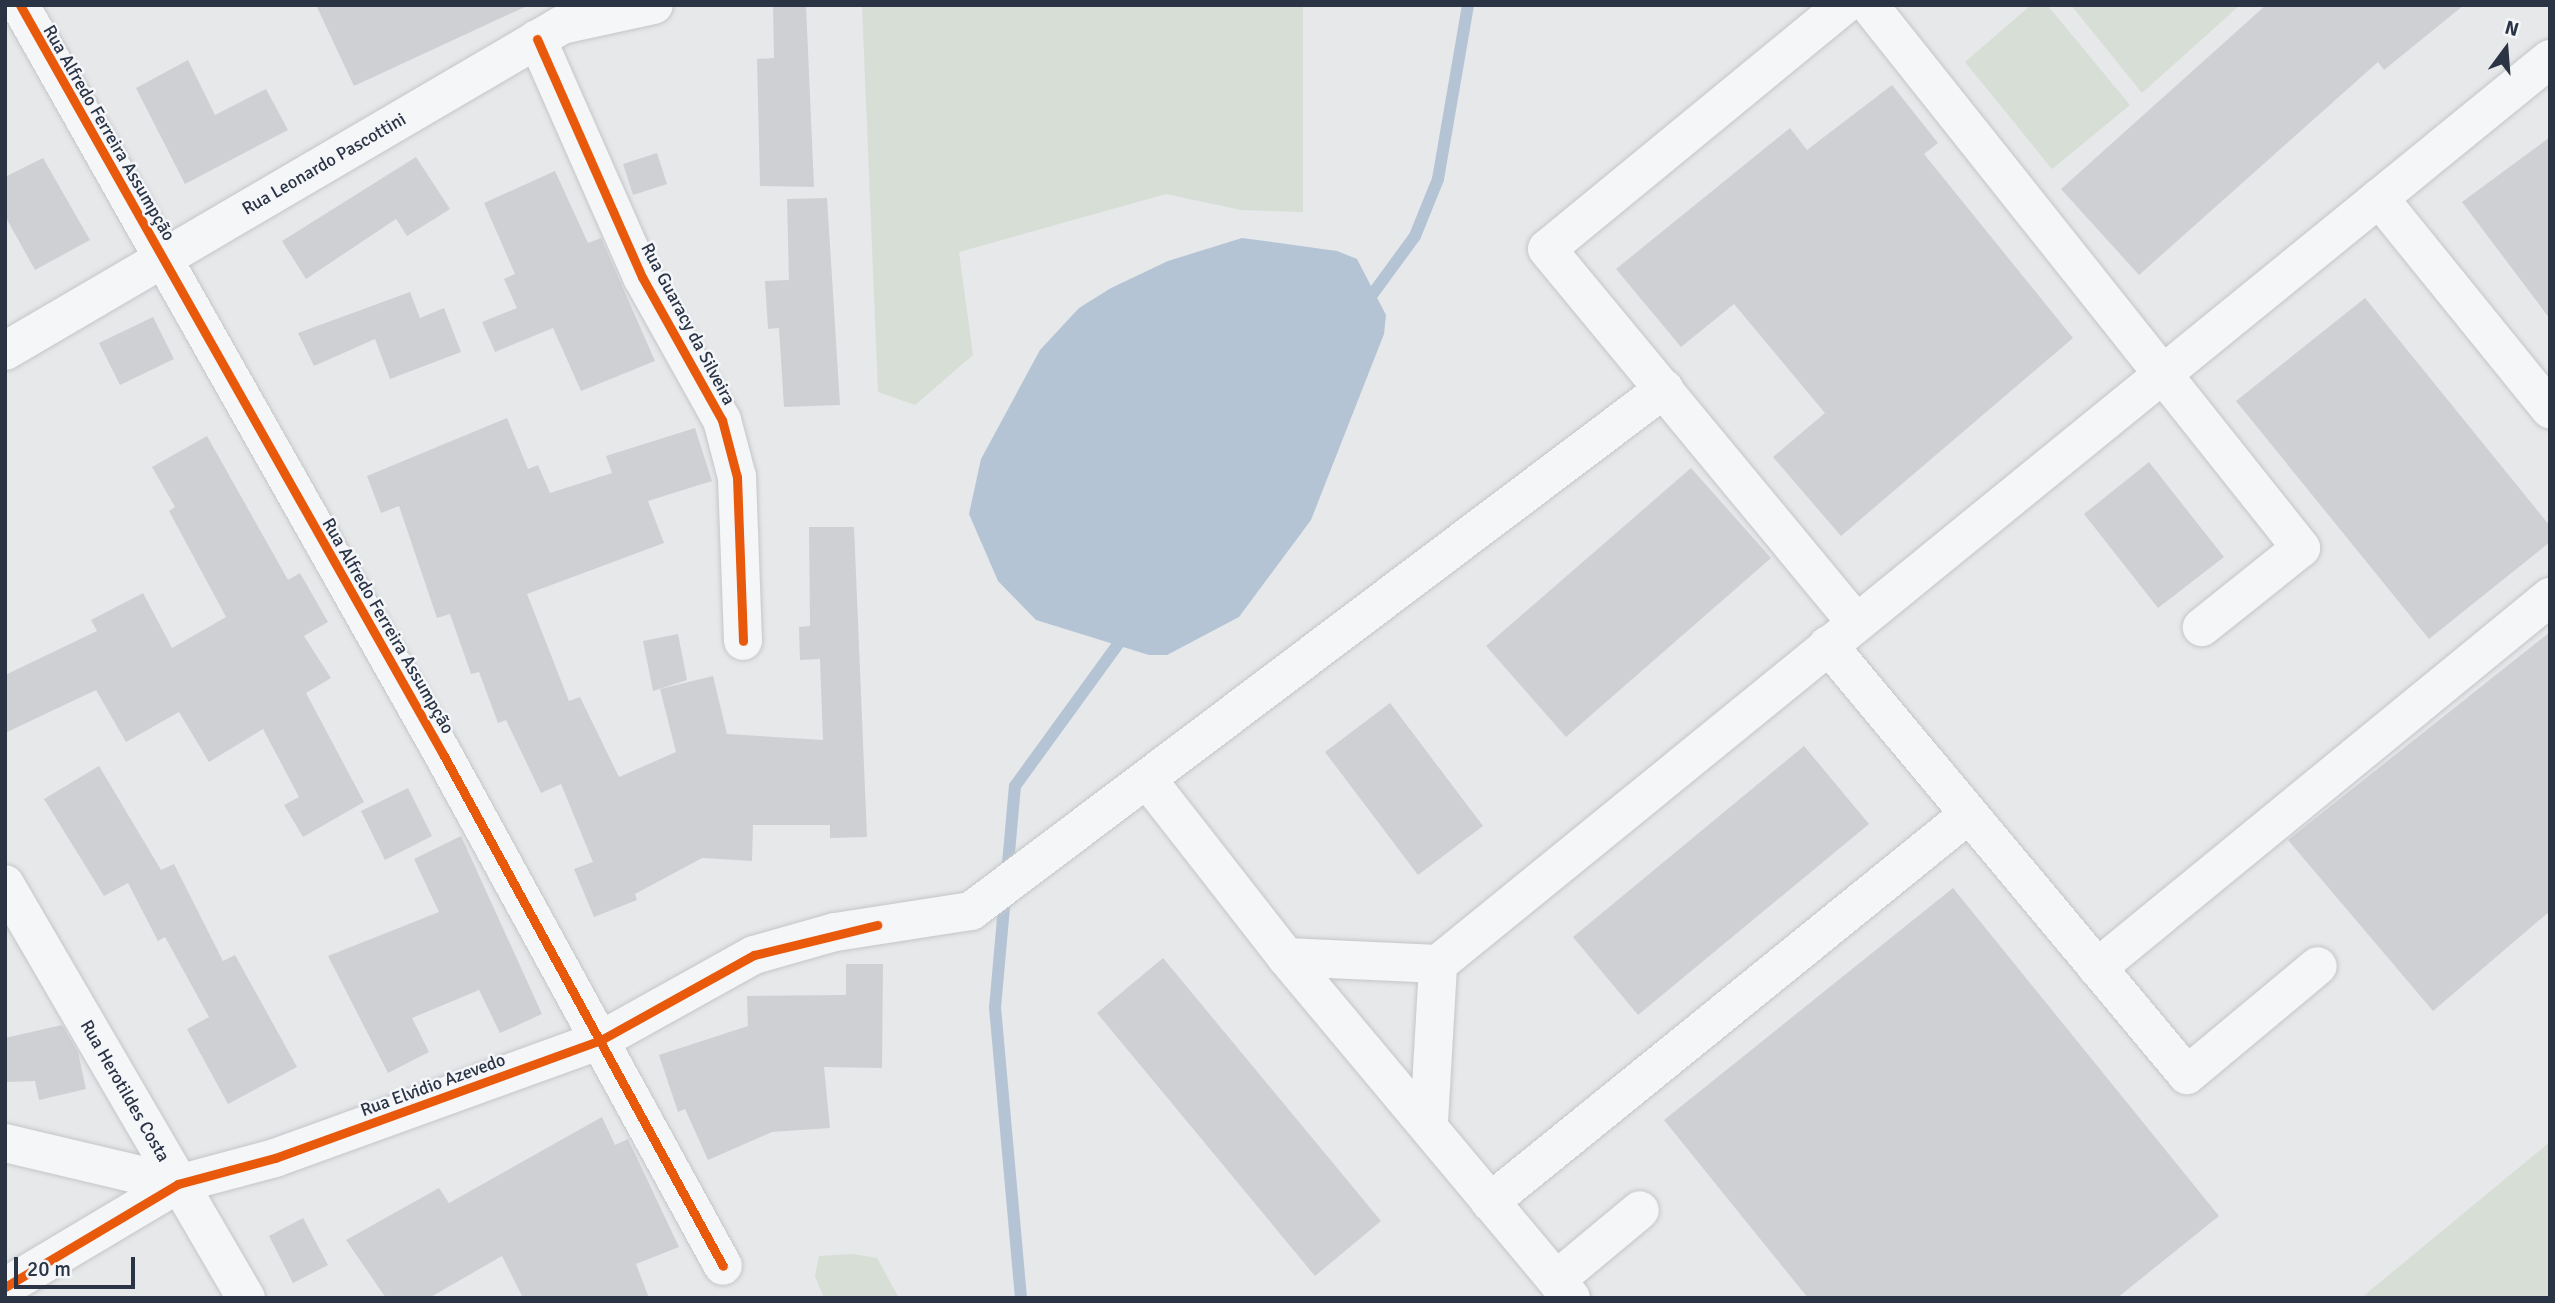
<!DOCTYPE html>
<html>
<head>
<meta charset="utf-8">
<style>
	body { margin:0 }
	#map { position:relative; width:2555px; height:1303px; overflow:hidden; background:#e6e8ea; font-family:Signika,sans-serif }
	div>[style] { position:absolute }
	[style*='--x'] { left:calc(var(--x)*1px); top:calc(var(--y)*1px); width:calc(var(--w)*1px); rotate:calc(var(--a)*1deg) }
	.green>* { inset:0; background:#d6ded6 }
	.water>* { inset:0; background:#b4c4d5 }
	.stream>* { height:12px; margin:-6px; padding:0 6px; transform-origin:6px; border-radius:6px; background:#b4c4d5 }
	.building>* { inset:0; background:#ced0d3 }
	.roads { filter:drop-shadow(0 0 2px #c4c6c8) drop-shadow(0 0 2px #c4c6c8) }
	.minor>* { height:38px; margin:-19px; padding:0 19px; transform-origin:19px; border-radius:19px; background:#f5f6f7 }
	.cycleway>* { height:9px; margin:-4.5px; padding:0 4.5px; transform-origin:4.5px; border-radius:4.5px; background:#e8590c }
	span { translate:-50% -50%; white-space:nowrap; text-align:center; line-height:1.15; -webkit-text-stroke:5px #f4f6f9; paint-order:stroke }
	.street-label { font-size:18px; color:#2b3445 }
	.frame { position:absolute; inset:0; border:7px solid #2b3445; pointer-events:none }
	.north { position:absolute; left:2471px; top:14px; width:70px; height:70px; -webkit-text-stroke:5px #f4f6f9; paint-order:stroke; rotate:16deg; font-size:19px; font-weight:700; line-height:28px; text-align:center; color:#2b3445 }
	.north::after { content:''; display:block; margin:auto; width:24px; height:32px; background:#2b3445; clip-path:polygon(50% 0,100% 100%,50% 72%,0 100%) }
	.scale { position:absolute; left:14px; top:1257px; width:121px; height:32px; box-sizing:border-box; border:4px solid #2b3445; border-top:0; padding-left:9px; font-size:21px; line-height:24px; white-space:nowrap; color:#2b3445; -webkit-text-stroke:5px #f4f6f9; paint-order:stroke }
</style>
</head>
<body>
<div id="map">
	<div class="green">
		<div style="clip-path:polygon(862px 5px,1303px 5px,1303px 212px,1241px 210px,1166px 194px,959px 252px,973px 355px,915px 405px,878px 392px)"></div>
		<div style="clip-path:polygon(2031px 5px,2047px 5px,2130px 105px,2052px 169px,1965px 62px)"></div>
		<div style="clip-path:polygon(2071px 5px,2240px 5px,2142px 93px)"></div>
		<div style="clip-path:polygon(2550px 1142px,2550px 1298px,2361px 1298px)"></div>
		<div style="clip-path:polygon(853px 1254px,877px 1258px,899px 1298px,824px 1298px,815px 1276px,819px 1256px)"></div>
	</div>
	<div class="water">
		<div style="clip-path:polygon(1242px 238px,1337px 251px,1357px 259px,1386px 315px,1384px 334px,1311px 520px,1239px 617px,1167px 655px,1149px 655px,1036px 620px,998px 581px,969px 514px,981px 459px,1040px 350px,1079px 308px,1111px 288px,1168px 261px)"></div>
	</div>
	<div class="stream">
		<div style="--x:1366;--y:303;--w:83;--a:-53.8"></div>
		<div style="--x:1415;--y:236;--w:61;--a:-68"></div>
		<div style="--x:1438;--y:179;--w:177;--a:-80.2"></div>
		<div style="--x:1007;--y:875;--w:89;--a:-84.9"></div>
		<div style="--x:1015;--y:786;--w:190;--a:-54"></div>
		<div style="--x:1005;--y:896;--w:111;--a:95.1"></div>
		<div style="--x:995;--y:1007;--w:292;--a:84.9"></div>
	</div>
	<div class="building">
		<div style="clip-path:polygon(316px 5px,529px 5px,354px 86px)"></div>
		<div style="clip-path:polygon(773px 5px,806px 5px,814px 187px,760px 186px,757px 59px,774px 58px)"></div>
		<div style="clip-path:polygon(2266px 5px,2464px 5px,2384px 70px,2378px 62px,2139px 275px,2061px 189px)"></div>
		<div style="clip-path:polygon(188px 60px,215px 115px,266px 89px,288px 130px,185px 184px,136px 88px)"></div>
		<div style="clip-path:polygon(1892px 85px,1938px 143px,1924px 154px,2073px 338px,1841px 536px,1773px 457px,1825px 413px,1734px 304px,1681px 347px,1616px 269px,1790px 128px,1807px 150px)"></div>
		<div style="clip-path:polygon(2550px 137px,2550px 319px,2462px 202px)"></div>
		<div style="clip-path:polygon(657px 153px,667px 184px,633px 195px,623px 164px)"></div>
		<div style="clip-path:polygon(416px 157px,450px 209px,407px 236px,396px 219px,306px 279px,282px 241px)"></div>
		<div style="clip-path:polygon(43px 158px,90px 240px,35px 270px,5px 216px,5px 177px)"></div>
		<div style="clip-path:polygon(555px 171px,588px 243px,601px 238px,655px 361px,581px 391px,553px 328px,495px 352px,482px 322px,517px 308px,504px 279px,515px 274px,484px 203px)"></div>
		<div style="clip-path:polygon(827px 198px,840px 405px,784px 407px,779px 328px,768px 329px,765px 281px,789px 280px,787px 199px)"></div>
		<div style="clip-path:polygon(410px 292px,420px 318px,444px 308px,461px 352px,390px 379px,375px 339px,314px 366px,298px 333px)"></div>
		<div style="clip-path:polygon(2365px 298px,2550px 526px,2550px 542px,2429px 639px,2236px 401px)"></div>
		<div style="clip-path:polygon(153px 317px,174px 359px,120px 385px,99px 343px)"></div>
		<div style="clip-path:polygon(507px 418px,528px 469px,538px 465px,550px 493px,612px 473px,606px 456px,695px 428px,712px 481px,648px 501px,664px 543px,527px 594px,569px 701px,580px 697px,619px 777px,676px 752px,660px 689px,713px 676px,727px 734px,823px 740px,820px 659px,800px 660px,799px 627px,810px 626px,809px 527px,854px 527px,867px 837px,830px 838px,830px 825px,753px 825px,752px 861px,702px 858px,635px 894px,637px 900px,594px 917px,574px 869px,593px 862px,561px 784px,541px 793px,506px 720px,498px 723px,479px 672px,471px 674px,450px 614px,437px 618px,399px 506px,381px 513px,367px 476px)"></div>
		<div style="clip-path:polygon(207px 436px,288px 580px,300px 573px,328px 622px,304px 636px,331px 678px,306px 693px,364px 802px,303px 837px,284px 805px,299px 797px,263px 729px,209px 762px,179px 712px,126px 742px,96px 690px,5px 733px,5px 675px,97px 631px,91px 620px,143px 593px,172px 648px,226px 617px,169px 511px,175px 507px,152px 467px)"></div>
		<div style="clip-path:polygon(2149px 462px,2224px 557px,2158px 608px,2084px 514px)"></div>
		<div style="clip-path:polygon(1691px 468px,1771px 558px,1566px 737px,1486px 646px)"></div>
		<div style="clip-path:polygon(2550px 632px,2550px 911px,2433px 1011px,2288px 840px)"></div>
		<div style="clip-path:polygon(678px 634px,687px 680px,653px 691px,643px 641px)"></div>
		<div style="clip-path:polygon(1390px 703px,1483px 826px,1418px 875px,1325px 752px)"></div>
		<div style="clip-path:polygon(1804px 746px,1869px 824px,1638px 1015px,1573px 937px)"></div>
		<div style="clip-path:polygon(99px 766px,161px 870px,174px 864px,223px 961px,235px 955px,297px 1067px,228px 1104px,187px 1029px,209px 1017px,165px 937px,158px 941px,128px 883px,104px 896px,44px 799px)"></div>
		<div style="clip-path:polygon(408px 788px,432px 836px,385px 860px,361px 811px)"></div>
		<div style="clip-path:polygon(461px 836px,542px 1014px,500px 1033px,479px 990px,412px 1018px,429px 1052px,388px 1073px,328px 956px,439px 912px,414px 859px)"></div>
		<div style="clip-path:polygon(1953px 888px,2219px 1216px,2117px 1298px,1808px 1298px,1664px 1120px)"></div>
		<div style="clip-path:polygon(1163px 958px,1381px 1221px,1315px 1276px,1097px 1013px)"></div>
		<div style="clip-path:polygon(846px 964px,883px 964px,882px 1068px,824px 1067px,830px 1128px,772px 1132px,708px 1160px,685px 1109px,678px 1112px,659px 1055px,748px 1026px,747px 996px,846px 995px)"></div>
		<div style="clip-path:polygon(62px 1025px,78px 1052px,86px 1089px,39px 1100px,35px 1081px,5px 1082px,5px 1038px)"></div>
		<div style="clip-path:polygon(602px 1117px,615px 1145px,628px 1139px,679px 1247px,636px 1264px,649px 1298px,523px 1298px,502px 1256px,429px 1298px,386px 1298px,346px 1240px,439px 1188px,449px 1203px)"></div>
		<div style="clip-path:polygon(303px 1218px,328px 1265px,293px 1283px,269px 1236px)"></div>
	</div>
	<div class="roads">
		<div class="minor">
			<div style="--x:20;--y:5;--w:862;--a:60.55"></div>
			<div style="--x:444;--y:756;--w:581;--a:61.32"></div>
			<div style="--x:1844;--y:5;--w:384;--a:140.6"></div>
			<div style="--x:1547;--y:249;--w:484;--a:50.4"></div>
			<div style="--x:1869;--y:5;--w:694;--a:51.49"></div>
			<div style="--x:2301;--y:548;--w:127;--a:141.4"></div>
			<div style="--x:537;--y:39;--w:260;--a:66.2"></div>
			<div style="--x:642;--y:277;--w:164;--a:60.8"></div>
			<div style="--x:722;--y:420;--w:59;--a:75.3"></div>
			<div style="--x:737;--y:477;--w:164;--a:87.9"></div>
			<div style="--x:2379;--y:198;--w:272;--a:51"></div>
			<div style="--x:5;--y:351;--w:645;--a:-30.34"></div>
			<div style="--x:562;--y:25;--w:94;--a:-12.3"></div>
			<div style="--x:1828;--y:645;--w:560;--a:50.14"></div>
			<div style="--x:2187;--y:1075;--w:170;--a:-39.8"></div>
			<div style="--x:1147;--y:779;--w:226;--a:52"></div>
			<div style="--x:1286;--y:957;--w:444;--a:50.1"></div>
			<div style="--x:5;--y:884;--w:479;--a:59.8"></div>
			<div style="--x:1286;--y:957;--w:152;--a:2.6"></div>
			<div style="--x:1438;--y:964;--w:1434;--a:-39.14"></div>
			<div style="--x:2097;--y:968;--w:586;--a:-39.32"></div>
			<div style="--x:1429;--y:1122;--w:158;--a:-86.7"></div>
			<div style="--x:5;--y:1143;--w:178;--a:13.3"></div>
			<div style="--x:1490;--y:1202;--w:616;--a:-39.01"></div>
			<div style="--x:1556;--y:1280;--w:109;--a:-39.8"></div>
			<div style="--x:5;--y:1287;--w:201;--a:-30.8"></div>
			<div style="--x:178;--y:1184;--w:100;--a:-15"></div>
			<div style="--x:275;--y:1158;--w:347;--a:-19.9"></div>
			<div style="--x:601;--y:1040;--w:175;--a:-29.1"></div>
			<div style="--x:754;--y:955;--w:84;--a:-15.9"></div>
			<div style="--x:835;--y:932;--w:138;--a:-8.8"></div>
			<div style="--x:971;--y:911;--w:868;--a:-36.99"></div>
		</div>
	</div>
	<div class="cycleway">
		<div style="--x:20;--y:5;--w:862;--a:60.55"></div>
		<div style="--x:444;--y:756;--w:581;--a:61.32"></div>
		<div style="--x:537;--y:39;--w:260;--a:66.2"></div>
		<div style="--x:642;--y:277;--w:164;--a:60.8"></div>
		<div style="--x:722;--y:420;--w:59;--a:75.3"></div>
		<div style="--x:737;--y:477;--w:164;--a:87.9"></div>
		<div style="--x:5;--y:1287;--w:201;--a:-30.8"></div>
		<div style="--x:178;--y:1184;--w:100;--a:-15"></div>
		<div style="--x:275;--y:1158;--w:347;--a:-19.9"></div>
		<div style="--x:601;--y:1040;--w:175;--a:-29.1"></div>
		<div style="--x:754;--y:955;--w:127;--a:-13.7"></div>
	</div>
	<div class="street-label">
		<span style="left:109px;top:133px;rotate:60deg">Rua Alfredo Ferreira Assumpção</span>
		<span style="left:324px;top:164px;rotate:-30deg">Rua Leonardo Pascottini</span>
		<span style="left:688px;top:324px;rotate:62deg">Rua Guaracy da Silveira</span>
		<span style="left:388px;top:626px;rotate:60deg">Rua Alfredo Ferreira Assumpção</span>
		<span style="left:433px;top:1085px;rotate:-20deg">Rua Elvidio Azevedo</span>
		<span style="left:125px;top:1091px;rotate:60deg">Rua Herotildes Costa</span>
	</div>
	<div class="frame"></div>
	<div class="north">N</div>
	<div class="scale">20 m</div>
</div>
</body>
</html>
